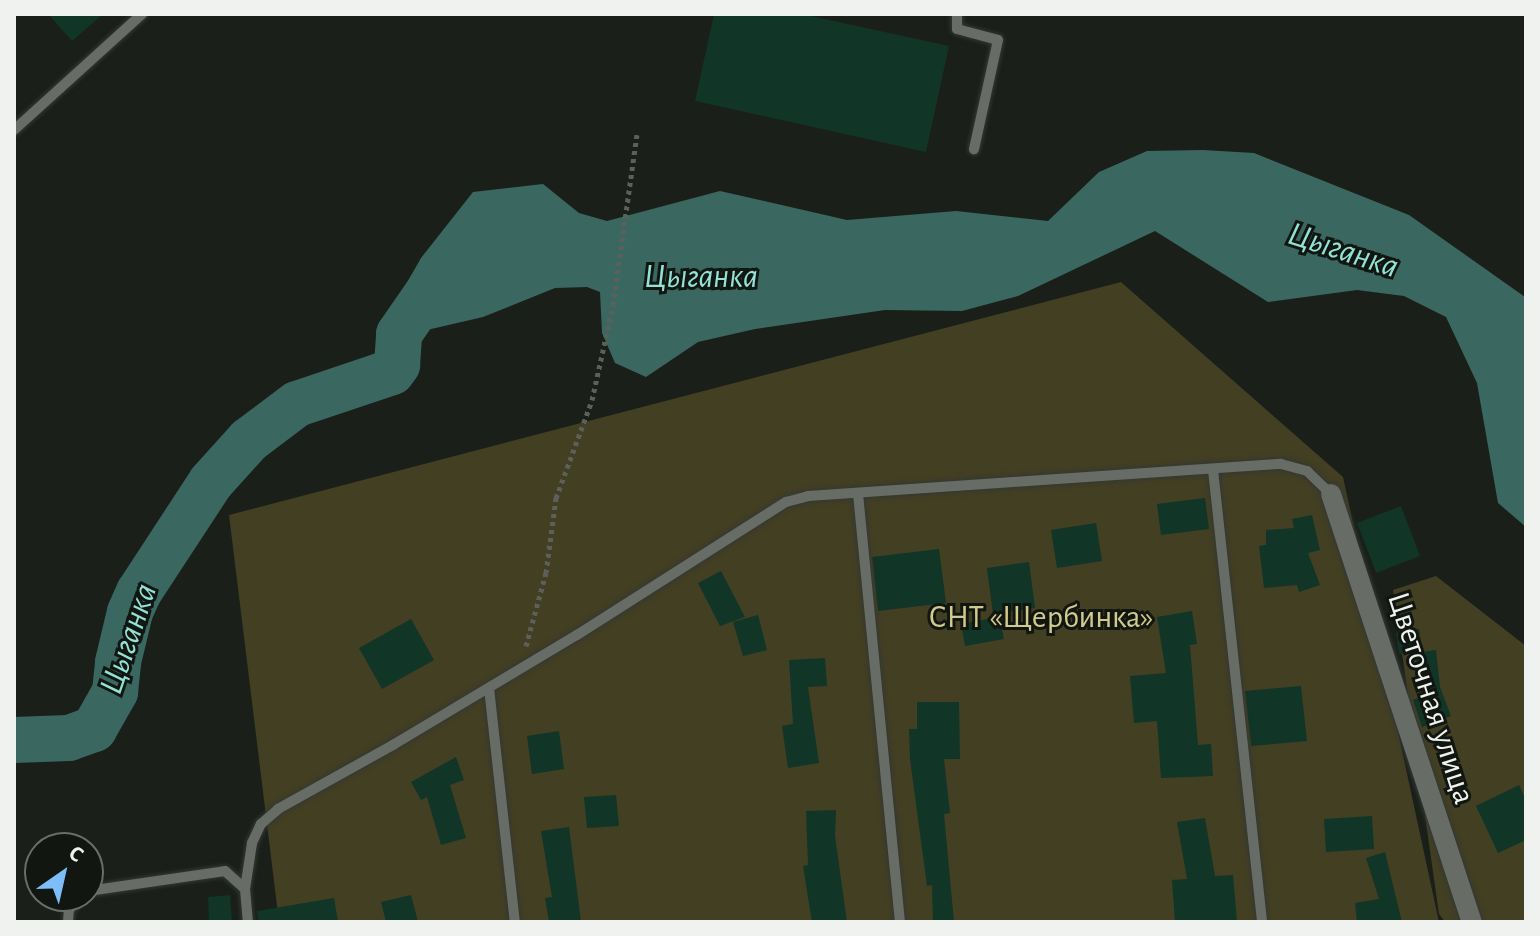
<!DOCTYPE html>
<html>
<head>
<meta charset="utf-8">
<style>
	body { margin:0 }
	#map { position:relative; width:1540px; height:936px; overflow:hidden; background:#1a1f19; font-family:"Alegreya Sans",sans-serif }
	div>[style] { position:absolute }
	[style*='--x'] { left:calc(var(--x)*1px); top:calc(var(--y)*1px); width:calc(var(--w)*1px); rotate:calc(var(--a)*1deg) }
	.green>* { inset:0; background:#433f23 }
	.water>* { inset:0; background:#3b6761 }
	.river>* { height:46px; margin:-23px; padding:0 23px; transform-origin:23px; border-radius:23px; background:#3b6761 }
	.building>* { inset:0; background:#113527 }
	.path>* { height:5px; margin-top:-2.5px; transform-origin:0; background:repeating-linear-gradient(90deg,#5c605b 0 4px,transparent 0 8px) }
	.roads { filter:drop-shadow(0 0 2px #343834) drop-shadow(0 0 2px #343834) }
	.service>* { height:10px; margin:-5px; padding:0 5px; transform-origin:5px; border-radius:5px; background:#676d66 }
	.minor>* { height:20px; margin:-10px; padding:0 10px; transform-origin:10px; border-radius:10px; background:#676d66 }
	span { translate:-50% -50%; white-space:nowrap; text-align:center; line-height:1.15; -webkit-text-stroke:6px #111610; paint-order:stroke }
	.park-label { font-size:32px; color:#d1c98d }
	.street-label { font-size:32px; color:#eff2ee }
	.water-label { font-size:34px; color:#93e2d7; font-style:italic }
	.frame { position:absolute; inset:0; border:16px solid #eff2ee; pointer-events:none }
	.north { position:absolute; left:24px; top:832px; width:80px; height:80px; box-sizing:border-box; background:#111610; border:2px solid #6a6e69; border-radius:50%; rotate:34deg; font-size:22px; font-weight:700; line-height:32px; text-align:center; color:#eff2ee }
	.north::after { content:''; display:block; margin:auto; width:28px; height:36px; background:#7fbdf9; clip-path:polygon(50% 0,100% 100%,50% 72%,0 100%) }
</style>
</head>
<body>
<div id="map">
	<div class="green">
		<div style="clip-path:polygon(1121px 282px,1343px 477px,1439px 922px,279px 922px,229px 515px)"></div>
		<div style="clip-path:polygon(1436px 576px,1526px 646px,1526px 922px,1445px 922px,1439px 914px,1393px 590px)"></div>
	</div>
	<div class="water">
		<div style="clip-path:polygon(1203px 150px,1254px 153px,1409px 215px,1525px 297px,1526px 527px,1498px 503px,1477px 383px,1446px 317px,1404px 296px,1357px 290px,1268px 302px,1155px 231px,1018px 296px,962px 311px,885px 310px,755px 329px,698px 342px,646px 377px,615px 363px,602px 333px,600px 292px,587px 287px,555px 288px,483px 317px,427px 330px,409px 318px,401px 293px,421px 258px,473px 192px,543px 184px,579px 213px,607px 221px,720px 191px,847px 220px,956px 211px,1048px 221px,1099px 172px,1147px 151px)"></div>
	</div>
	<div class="river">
		<div style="--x:14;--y:740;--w:55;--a:-2.1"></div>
		<div style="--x:69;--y:738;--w:27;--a:-20"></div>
		<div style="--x:94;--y:729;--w:43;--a:-60.4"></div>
		<div style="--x:115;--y:692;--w:30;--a:-84"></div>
		<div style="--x:118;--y:662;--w:51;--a:-76.5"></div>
		<div style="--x:130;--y:612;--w:22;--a:-66"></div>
		<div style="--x:139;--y:592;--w:131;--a:-56.8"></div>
		<div style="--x:211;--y:482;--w:57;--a:-47.9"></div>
		<div style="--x:249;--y:440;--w:60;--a:-36.9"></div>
		<div style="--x:297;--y:404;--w:100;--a:-18.6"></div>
		<div style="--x:392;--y:372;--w:9;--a:-54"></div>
		<div style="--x:397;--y:365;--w:31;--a:-86"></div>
		<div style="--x:399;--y:334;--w:83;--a:-55.3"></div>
	</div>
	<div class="building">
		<div style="clip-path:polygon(48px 14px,103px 14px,72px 41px)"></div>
		<div style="clip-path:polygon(714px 14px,802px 14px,949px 46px,926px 152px,695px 101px)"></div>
		<div style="clip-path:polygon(1205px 498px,1209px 529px,1161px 535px,1157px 504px)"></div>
		<div style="clip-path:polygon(1401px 506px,1420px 556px,1376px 573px,1357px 523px)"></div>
		<div style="clip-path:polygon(1312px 515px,1320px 550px,1308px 553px,1320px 585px,1299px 592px,1297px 585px,1264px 588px,1259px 546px,1266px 545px,1266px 530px,1294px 528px,1292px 519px)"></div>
		<div style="clip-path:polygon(1096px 523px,1102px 561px,1057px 568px,1051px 530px)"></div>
		<div style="clip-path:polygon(939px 549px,946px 603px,878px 611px,872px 557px)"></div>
		<div style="clip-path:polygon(1029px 562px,1035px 608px,993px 614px,987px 568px)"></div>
		<div style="clip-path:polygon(721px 571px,745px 617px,720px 626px,698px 583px)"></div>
		<div style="clip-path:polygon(1192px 611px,1197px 644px,1190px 645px,1198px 745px,1211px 744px,1213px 776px,1161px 778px,1157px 721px,1134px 723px,1130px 676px,1166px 673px,1157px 617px)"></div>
		<div style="clip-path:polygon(758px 615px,767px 650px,743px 656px,733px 622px)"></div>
		<div style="clip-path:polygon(999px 617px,1004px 639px,965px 646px,961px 624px)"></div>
		<div style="clip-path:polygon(411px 619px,434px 660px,382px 689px,359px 648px)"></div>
		<div style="clip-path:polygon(1419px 629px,1422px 652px,1436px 650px,1440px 687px,1451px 716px,1422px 727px,1413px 700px,1421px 697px,1415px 653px,1399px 654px,1396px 633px)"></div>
		<div style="clip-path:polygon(825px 658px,827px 686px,808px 687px,819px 763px,788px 768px,782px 726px,793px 724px,789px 660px)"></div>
		<div style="clip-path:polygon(1301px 686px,1307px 741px,1251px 746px,1245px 691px)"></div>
		<div style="clip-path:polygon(917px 702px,959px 702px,960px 759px,944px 759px,950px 813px,944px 814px,954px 922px,933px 922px,932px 885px,927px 886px,910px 759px,909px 729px,917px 729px)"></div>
		<div style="clip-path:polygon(559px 731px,564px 769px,532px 774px,527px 736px)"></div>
		<div style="clip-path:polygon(456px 757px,464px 780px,450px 785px,466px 838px,441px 845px,427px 797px,421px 800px,411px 782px)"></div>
		<div style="clip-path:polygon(1519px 785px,1526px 800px,1526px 840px,1498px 853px,1476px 806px)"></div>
		<div style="clip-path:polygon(616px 795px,619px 826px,587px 828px,584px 797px)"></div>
		<div style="clip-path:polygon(836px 810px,835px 836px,847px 922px,812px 922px,803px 866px,808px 865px,806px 811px)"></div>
		<div style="clip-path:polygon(1372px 816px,1374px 849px,1326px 852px,1324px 819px)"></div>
		<div style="clip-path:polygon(1205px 818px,1215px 876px,1233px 875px,1237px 922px,1175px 922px,1172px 880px,1187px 879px,1177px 822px)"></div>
		<div style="clip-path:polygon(569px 827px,581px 922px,549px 922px,545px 898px,552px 897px,541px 831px)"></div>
		<div style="clip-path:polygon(1385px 852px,1402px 922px,1357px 922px,1355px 903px,1379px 899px,1366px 858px)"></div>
		<div style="clip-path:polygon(230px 895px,232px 922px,209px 922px,208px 897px)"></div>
		<div style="clip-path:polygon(411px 895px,418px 922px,386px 922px,381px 902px)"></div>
		<div style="clip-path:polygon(334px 898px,338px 922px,258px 922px,257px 911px)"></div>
	</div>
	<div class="path">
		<div style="--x:526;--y:646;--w:76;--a:-74.7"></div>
		<div style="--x:546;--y:573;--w:76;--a:-82.4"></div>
		<div style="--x:556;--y:498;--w:104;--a:-69.8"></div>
		<div style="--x:592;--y:400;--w:97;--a:-77.5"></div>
		<div style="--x:613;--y:305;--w:172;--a:-82"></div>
	</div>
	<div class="roads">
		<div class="service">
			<div style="--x:957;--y:14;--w:15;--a:90"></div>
			<div style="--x:957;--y:29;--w:42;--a:15"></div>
			<div style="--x:998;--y:40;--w:112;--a:102.4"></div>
			<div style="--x:14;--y:130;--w:173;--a:-42.2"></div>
			<div style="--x:1213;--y:470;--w:455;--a:83.8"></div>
			<div style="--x:858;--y:494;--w:430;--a:84.4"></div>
			<div style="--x:489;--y:688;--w:235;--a:83.7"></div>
			<div style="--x:245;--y:889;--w:47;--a:-81.3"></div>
			<div style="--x:252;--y:843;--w:21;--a:-65"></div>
			<div style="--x:261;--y:824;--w:23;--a:-41"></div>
			<div style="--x:278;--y:809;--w:132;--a:-29.1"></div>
			<div style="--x:393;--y:745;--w:214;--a:-30.9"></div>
			<div style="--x:577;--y:635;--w:248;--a:-32.5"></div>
			<div style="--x:786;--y:502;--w:23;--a:-15"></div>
			<div style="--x:808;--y:496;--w:474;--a:-3.9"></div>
			<div style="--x:1281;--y:464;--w:27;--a:15"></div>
			<div style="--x:1307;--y:471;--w:33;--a:44"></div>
			<div style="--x:88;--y:891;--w:138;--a:-8.3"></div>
			<div style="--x:225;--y:871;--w:27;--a:42"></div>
			<div style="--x:245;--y:889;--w:33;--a:85"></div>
			<div style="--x:68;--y:922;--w:13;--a:-86"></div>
			<div style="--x:69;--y:909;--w:19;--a:-43"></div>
		</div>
		<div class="minor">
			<div style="--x:1331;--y:494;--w:451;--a:71.8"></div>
		</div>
	</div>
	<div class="park-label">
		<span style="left:1041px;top:617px">СНТ «Щербинка»</span>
	</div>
	<div class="street-label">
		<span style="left:1431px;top:698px;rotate:72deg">Цветочная улица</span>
	</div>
	<div class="water-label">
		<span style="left:1343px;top:251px;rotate:18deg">Цыганка</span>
		<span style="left:701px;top:278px">Цыганка</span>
		<span style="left:129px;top:639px;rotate:-71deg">Цыганка</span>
	</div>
	<div class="frame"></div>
	<div class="north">С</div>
</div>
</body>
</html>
